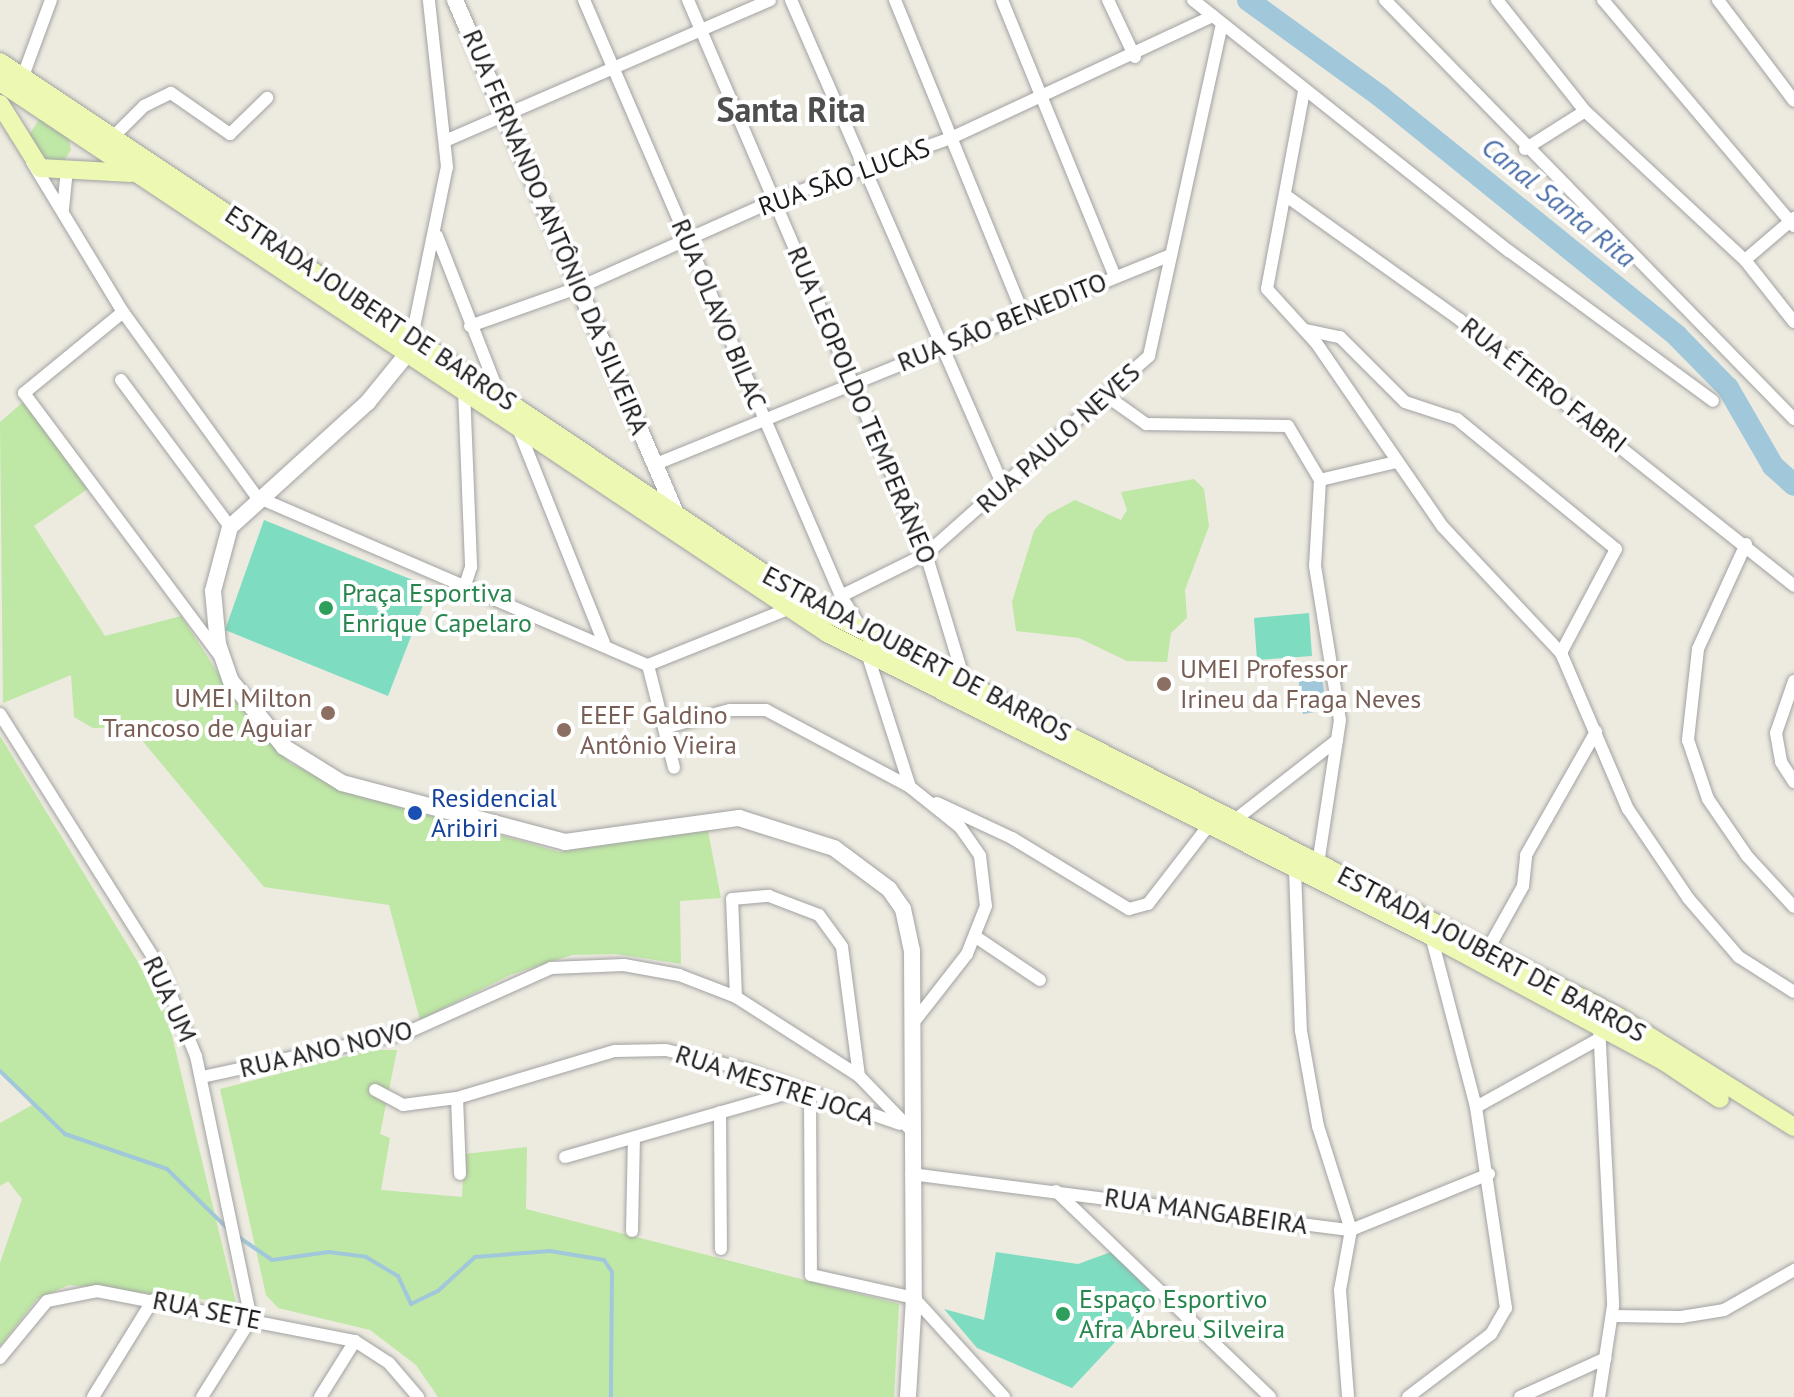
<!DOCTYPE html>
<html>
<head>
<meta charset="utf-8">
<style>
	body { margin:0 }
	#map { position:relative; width:1794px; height:1397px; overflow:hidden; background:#edeae0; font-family:"PT Sans",sans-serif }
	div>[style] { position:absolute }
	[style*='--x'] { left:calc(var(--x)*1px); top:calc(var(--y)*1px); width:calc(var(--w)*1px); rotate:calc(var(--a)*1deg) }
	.grass>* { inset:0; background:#bfe7a6 }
	.pitch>* { inset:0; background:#7edcc1 }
	.water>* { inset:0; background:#a1c7da }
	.stream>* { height:4px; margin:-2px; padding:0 2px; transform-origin:2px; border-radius:2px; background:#a1c7da }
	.river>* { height:22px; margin:-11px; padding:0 11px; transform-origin:11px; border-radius:11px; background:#a1c7da }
	.roads { filter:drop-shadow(0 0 2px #a2a2a2) drop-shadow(0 0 2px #a2a2a2) }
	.minor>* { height:12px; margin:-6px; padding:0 6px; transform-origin:6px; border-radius:6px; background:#fff }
	.tertiary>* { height:16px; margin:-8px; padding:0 8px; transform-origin:8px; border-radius:8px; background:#fff }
	.secondary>* { height:18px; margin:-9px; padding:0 9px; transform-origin:9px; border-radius:9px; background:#edf8b3 }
	.dots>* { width:22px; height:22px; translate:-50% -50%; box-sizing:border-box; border:4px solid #fff; border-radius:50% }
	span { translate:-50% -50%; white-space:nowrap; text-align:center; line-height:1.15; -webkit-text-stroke:8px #fff; paint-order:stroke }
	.street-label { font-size:26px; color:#1b1b1b }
	.leisure-label { font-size:26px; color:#27864d }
	.left { translate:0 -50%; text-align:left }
	.education-label { font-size:26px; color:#785e54 }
	.right { translate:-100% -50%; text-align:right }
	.transit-label { font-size:26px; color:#164399 }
	.water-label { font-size:28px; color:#4a6fa8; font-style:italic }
	.district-label { font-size:34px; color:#4e4e4e; font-weight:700 }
</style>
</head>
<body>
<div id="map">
	<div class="grass">
		<div style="clip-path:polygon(40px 118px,68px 136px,71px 150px,64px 161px,48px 163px,28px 137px)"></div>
		<div style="clip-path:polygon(23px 402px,89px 488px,34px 526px,105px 636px,181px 616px,242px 710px,290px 763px,351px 793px,560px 852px,707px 826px,721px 898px,680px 901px,681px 964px,616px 954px,572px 955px,510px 975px,420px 1020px,389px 905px,264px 887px,131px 727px,93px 728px,74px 717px,71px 675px,3px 703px,0 422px)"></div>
		<div style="clip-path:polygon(1194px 479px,1204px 489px,1209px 526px,1185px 590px,1187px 618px,1171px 633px,1167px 662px,1127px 661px,1079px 638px,1016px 631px,1012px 602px,1034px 531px,1047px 515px,1075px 500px,1121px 520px,1127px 510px,1121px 492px)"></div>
		<div style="clip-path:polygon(0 736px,174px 1021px,169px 1023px,236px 1303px,69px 1285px,37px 1299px,0 1346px,0 1263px,22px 1199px,8px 1181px,0 1186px,0 1123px,32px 1105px,0 1071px)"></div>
		<div style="clip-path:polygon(371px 1050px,397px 1050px,380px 1134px,390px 1138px,381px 1190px,462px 1197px,464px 1154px,527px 1147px,526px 1209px,899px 1304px,894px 1397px,438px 1397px,416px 1365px,370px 1330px,278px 1308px,266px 1295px,220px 1089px)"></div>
	</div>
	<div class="pitch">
		<div style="clip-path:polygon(264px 520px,430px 587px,388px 696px,225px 630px)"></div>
		<div style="clip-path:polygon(1309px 613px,1312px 656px,1257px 660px,1254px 618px)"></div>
		<div style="clip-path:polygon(996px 1252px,1078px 1264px,1111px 1252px,1157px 1297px,1072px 1388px,977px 1348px,944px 1309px,984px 1320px)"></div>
	</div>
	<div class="water">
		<div style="clip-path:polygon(1320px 665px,1327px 710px,1303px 714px,1297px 669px)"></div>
	</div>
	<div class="stream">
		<div style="--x:0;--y:1071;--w:91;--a:44.1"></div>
		<div style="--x:65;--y:1134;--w:108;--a:18.9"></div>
		<div style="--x:167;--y:1169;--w:84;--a:44.5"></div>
		<div style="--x:237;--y:1236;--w:42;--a:34.4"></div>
		<div style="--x:272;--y:1260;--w:57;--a:-8.1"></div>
		<div style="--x:328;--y:1252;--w:38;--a:7"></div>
		<div style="--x:366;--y:1257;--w:37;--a:31"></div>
		<div style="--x:398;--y:1276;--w:31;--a:65"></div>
		<div style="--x:411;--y:1304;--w:30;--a:-26"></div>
		<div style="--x:438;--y:1291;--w:50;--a:-42.6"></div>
		<div style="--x:475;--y:1257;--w:75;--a:-4.6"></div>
		<div style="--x:550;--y:1251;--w:55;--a:9.5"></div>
		<div style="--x:604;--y:1260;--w:14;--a:56"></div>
		<div style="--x:612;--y:1272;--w:125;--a:90.5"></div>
	</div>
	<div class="river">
		<div style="--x:1248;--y:0;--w:163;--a:36"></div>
		<div style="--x:1380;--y:96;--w:382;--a:38.9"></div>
		<div style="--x:1677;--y:336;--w:73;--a:45.6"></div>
		<div style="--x:1728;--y:388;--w:90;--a:60"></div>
		<div style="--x:1773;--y:466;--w:28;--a:42"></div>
	</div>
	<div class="roads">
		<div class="minor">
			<div style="--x:584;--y:0;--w:649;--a:66.67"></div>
			<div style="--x:841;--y:596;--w:36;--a:58"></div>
			<div style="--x:688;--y:0;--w:603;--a:66.75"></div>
			<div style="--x:926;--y:554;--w:135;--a:73.2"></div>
			<div style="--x:791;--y:0;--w:532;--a:66.42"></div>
			<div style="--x:895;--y:0;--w:341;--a:67.8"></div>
			<div style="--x:1002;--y:0;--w:299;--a:67.8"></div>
			<div style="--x:1108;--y:0;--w:63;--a:64.7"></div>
			<div style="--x:1193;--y:0;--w:404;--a:38.5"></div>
			<div style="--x:1509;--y:251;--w:253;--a:36.3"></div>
			<div style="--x:1385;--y:0;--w:586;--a:45.69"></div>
			<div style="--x:1497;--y:0;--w:142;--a:51.6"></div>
			<div style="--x:1585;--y:111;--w:219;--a:43"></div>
			<div style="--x:1745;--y:260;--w:79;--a:51.7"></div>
			<div style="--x:1603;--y:0;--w:296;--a:49.8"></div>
			<div style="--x:1718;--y:0;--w:126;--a:53"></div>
			<div style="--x:23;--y:76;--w:81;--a:-69.8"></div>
			<div style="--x:1304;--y:91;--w:201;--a:100.6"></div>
			<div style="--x:1267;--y:289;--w:74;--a:47.7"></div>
			<div style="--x:1317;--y:344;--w:222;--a:55.5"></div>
			<div style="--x:1443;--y:527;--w:173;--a:46.9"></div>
			<div style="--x:1561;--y:653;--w:170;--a:66.8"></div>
			<div style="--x:1628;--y:809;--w:107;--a:56"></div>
			<div style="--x:1688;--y:898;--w:78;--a:49.2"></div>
			<div style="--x:1739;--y:957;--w:65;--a:32.5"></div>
			<div style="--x:112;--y:138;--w:45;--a:-45"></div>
			<div style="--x:144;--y:106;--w:30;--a:-26"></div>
			<div style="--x:171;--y:93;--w:72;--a:34.8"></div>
			<div style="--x:230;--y:134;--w:52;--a:-44.2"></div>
			<div style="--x:447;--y:140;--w:352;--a:-23.4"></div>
			<div style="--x:1525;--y:149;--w:71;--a:-32.3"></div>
			<div style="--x:32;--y:162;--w:175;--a:58.8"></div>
			<div style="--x:123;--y:312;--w:228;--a:54.1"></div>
			<div style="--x:257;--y:497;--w:426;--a:23.3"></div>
			<div style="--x:648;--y:665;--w:106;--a:75.8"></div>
			<div style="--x:1285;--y:195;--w:215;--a:35.5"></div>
			<div style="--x:1460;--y:320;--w:427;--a:38.5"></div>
			<div style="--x:63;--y:209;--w:40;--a:-84.3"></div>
			<div style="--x:437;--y:236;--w:168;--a:68.6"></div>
			<div style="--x:1745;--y:260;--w:65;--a:-40.6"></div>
			<div style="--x:123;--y:312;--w:128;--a:140.7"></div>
			<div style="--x:24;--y:393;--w:327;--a:53.3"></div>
			<div style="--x:470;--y:326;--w:117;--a:-19.5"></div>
			<div style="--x:580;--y:287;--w:214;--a:-24"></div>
			<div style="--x:775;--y:200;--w:187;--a:-19.4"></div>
			<div style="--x:951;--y:138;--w:289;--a:-25"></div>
			<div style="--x:1306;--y:330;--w:35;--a:12"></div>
			<div style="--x:1340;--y:337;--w:92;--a:45"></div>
			<div style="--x:1405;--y:402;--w:55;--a:18.1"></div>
			<div style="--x:1457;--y:419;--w:205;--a:39.3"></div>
			<div style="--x:1616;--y:549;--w:118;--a:117.9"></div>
			<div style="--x:413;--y:332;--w:168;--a:-78.4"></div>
			<div style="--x:447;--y:167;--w:168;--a:-96.2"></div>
			<div style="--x:121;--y:380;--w:183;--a:53.4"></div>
			<div style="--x:464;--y:390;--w:177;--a:87.7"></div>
			<div style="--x:471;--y:567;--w:23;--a:108"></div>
			<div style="--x:1108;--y:397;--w:47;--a:35.4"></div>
			<div style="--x:1146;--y:424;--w:142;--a:0.8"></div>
			<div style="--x:1288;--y:426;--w:63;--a:59.3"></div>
			<div style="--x:1320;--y:480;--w:86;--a:93.3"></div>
			<div style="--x:1315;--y:566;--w:156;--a:80.8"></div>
			<div style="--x:1340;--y:720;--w:145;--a:98.7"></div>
			<div style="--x:518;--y:428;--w:232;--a:68.2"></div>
			<div style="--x:656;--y:464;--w:556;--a:-22.09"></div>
			<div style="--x:1320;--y:480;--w:78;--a:-13.3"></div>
			<div style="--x:1746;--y:544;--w:115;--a:114.6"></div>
			<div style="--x:1698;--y:649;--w:92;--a:96.3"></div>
			<div style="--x:1688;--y:740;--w:62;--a:71.3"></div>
			<div style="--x:1708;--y:799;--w:69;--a:55.6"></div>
			<div style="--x:1747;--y:856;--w:69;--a:47.3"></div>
			<div style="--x:841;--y:596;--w:95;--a:-26.3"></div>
			<div style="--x:926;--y:554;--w:298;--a:-41.6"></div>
			<div style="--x:1149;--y:356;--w:340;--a:-77.6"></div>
			<div style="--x:867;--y:653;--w:141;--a:72.2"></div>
			<div style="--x:648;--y:665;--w:151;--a:-21.8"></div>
			<div style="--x:1794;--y:681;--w:55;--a:109.1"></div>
			<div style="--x:1776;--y:733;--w:29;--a:80"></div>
			<div style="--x:1781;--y:762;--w:24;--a:57"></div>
			<div style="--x:0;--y:714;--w:300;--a:57.8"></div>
			<div style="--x:160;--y:968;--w:95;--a:67.8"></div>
			<div style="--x:196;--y:1056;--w:269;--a:78.2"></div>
			<div style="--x:251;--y:1319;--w:92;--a:122.1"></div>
			<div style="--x:664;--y:728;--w:68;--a:-15.3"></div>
			<div style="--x:730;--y:710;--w:36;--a:0"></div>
			<div style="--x:766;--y:710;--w:163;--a:28.1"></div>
			<div style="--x:910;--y:787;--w:64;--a:38.7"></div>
			<div style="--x:960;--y:827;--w:35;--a:55"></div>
			<div style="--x:980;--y:856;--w:50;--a:83.2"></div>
			<div style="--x:986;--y:906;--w:52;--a:111.6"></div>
			<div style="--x:967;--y:954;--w:88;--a:128"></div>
			<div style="--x:937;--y:803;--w:83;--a:25"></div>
			<div style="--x:1012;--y:838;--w:137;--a:31.3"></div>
			<div style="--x:1129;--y:909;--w:20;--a:-15"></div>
			<div style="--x:1148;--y:904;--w:100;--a:-52.3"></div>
			<div style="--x:1236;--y:819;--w:128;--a:-38"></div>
			<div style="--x:1295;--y:870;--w:161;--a:87.9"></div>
			<div style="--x:1301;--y:1031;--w:97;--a:79.9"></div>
			<div style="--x:1318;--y:1126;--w:109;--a:72.4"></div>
			<div style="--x:1351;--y:1230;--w:61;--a:100.4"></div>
			<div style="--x:1340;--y:1290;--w:107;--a:85.7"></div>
			<div style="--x:976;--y:937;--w:77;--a:33.9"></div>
			<div style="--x:1488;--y:949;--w:72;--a:-60.9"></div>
			<div style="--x:1523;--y:886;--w:31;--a:-84"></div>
			<div style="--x:1526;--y:855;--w:142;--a:-60.4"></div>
			<div style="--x:736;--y:997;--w:98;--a:-92.3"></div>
			<div style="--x:732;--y:899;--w:37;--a:-5"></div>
			<div style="--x:769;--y:896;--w:53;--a:20.8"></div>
			<div style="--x:819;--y:915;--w:39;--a:54"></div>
			<div style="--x:842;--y:947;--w:130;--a:82.5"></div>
			<div style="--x:1599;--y:1025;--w:281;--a:87.1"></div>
			<div style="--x:1613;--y:1306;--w:92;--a:98.7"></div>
			<div style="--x:202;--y:1077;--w:209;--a:-12.2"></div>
			<div style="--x:406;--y:1033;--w:159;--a:-24.1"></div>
			<div style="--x:551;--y:968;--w:73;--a:-2.4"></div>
			<div style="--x:624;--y:965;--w:56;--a:10.3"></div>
			<div style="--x:679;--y:975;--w:61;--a:21.1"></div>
			<div style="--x:736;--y:997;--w:146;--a:32.7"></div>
			<div style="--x:859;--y:1076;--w:76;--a:46.1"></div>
			<div style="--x:375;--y:1090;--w:32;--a:28"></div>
			<div style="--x:403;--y:1105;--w:54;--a:-7.4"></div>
			<div style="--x:457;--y:1098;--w:165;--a:-16.6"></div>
			<div style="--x:615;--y:1051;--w:51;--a:-1.1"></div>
			<div style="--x:666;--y:1050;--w:80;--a:13.7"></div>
			<div style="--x:744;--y:1069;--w:165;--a:19.4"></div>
			<div style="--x:810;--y:1094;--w:181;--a:89.7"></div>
			<div style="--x:811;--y:1275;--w:106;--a:12.6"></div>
			<div style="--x:914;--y:1298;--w:134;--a:47.7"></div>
			<div style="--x:457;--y:1098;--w:76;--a:87.7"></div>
			<div style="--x:1476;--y:1107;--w:138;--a:-29"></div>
			<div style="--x:720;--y:1112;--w:137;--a:89.6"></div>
			<div style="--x:565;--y:1157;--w:242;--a:-16"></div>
			<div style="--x:911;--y:1174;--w:444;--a:7.3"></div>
			<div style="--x:1351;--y:1230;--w:149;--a:-22.1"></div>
			<div style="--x:1056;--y:1191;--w:297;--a:43.9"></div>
			<div style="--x:632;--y:1231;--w:93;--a:-88.8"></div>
			<div style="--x:1613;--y:1316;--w:68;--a:0.8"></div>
			<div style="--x:1681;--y:1317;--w:44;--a:-9.2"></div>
			<div style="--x:1724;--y:1310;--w:81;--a:-29.7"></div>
			<div style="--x:0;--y:1358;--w:74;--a:-50.5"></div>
			<div style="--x:47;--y:1301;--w:51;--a:-11.3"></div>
			<div style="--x:97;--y:1291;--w:263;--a:11"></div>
			<div style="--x:355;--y:1341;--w:40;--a:32.9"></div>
			<div style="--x:389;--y:1363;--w:45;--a:49.5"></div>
			<div style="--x:93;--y:1397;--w:114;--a:-58.3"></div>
			<div style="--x:320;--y:1397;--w:66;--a:-58"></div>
			<div style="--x:1408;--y:1397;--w:104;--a:-37.2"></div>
			<div style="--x:1491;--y:1334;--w:30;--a:-60"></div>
			<div style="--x:1506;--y:1308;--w:203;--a:-98.5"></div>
			<div style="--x:1476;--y:1107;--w:177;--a:-104.7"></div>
			<div style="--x:1520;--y:1397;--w:94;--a:-24.4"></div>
		</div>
		<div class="tertiary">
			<div style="--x:455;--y:0;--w:564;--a:66.71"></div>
			<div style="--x:407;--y:354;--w:62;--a:129.1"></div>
			<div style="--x:368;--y:402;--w:186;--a:137.8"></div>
			<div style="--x:230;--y:527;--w:66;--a:104.9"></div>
			<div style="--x:213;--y:591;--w:53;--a:84.6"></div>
			<div style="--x:218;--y:644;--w:39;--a:71"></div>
			<div style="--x:231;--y:681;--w:85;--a:51.2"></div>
			<div style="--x:284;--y:747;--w:68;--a:31.8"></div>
			<div style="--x:342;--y:783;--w:231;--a:14.8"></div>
			<div style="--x:565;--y:842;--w:176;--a:-7.9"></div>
			<div style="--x:739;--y:818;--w:100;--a:17.5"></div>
			<div style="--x:834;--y:848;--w:69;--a:36.7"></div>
			<div style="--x:889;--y:889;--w:24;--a:55"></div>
			<div style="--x:903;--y:909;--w:43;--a:77.9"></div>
			<div style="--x:912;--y:951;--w:347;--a:89.7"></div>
			<div style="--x:914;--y:1298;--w:99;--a:93.5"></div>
		</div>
		<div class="secondary">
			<div style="--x:0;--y:62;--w:969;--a:33.8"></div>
			<div style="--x:805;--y:601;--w:912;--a:27.07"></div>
			<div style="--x:1617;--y:1016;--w:209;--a:32.1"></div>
			<div style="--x:0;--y:82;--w:994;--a:33.67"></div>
			<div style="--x:827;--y:633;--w:676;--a:26.64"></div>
			<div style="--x:1431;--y:936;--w:266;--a:28.3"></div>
			<div style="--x:1665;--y:1062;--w:66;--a:33.9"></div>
			<div style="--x:0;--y:104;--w:75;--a:58"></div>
			<div style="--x:40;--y:168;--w:91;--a:3.1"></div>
		</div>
	</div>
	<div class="dots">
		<div style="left:326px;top:608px;background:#2e9e5b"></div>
		<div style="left:1164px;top:684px;background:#8d6e63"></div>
		<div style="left:328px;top:713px;background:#8d6e63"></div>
		<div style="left:564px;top:730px;background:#8d6e63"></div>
		<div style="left:415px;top:813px;background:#1a4fb4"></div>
		<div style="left:1063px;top:1314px;background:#2e9e5b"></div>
	</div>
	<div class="street-label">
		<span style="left:844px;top:177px;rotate:-20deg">RUA SÃO LUCAS</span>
		<span style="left:556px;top:232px;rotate:67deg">RUA FERNANDO ANTÔNIO DA SILVEIRA</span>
		<span style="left:371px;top:308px;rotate:34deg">ESTRADA JOUBERT DE BARROS</span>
		<span style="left:719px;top:314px;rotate:67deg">RUA OLAVO BILAC</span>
		<span style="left:1002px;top:322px;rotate:-22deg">RUA SÃO BENEDITO</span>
		<span style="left:1544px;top:385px;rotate:38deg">RUA ÉTERO FABRI</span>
		<span style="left:862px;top:405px;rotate:67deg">RUA LEOPOLDO TEMPERÂNEO</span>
		<span style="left:1058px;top:438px;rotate:-42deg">RUA PAULO NEVES</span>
		<span style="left:917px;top:654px;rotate:28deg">ESTRADA JOUBERT DE BARROS</span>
		<span style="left:1492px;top:954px;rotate:28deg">ESTRADA JOUBERT DE BARROS</span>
		<span style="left:170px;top:999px;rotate:65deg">RUA UM</span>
		<span style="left:326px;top:1049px;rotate:-13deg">RUA ANO NOVO</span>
		<span style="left:775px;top:1085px;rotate:18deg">RUA MESTRE JOCA</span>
		<span style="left:1206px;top:1211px;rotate:8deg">RUA MANGABEIRA</span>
		<span style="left:207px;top:1310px;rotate:11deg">RUA SETE</span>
	</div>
	<div class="leisure-label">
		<span class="left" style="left:342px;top:608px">Praça Esportiva<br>Enrique Capelaro</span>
		<span class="left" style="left:1079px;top:1314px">Espaço Esportivo<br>Afra Abreu Silveira</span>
	</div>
	<div class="education-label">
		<span class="left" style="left:1180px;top:684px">UMEI Professor<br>Irineu da Fraga Neves</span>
		<span class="right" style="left:312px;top:713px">UMEI Milton<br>Trancoso de Aguiar</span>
		<span class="left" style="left:580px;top:730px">EEEF Galdino<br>Antônio Vieira</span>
	</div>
	<div class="transit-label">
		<span class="left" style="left:431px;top:813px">Residencial<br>Aribiri</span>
	</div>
	<div class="water-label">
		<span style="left:1559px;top:202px;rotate:39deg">Canal Santa Rita</span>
	</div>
	<div class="district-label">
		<span style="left:791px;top:110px">Santa Rita</span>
	</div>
</div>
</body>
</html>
